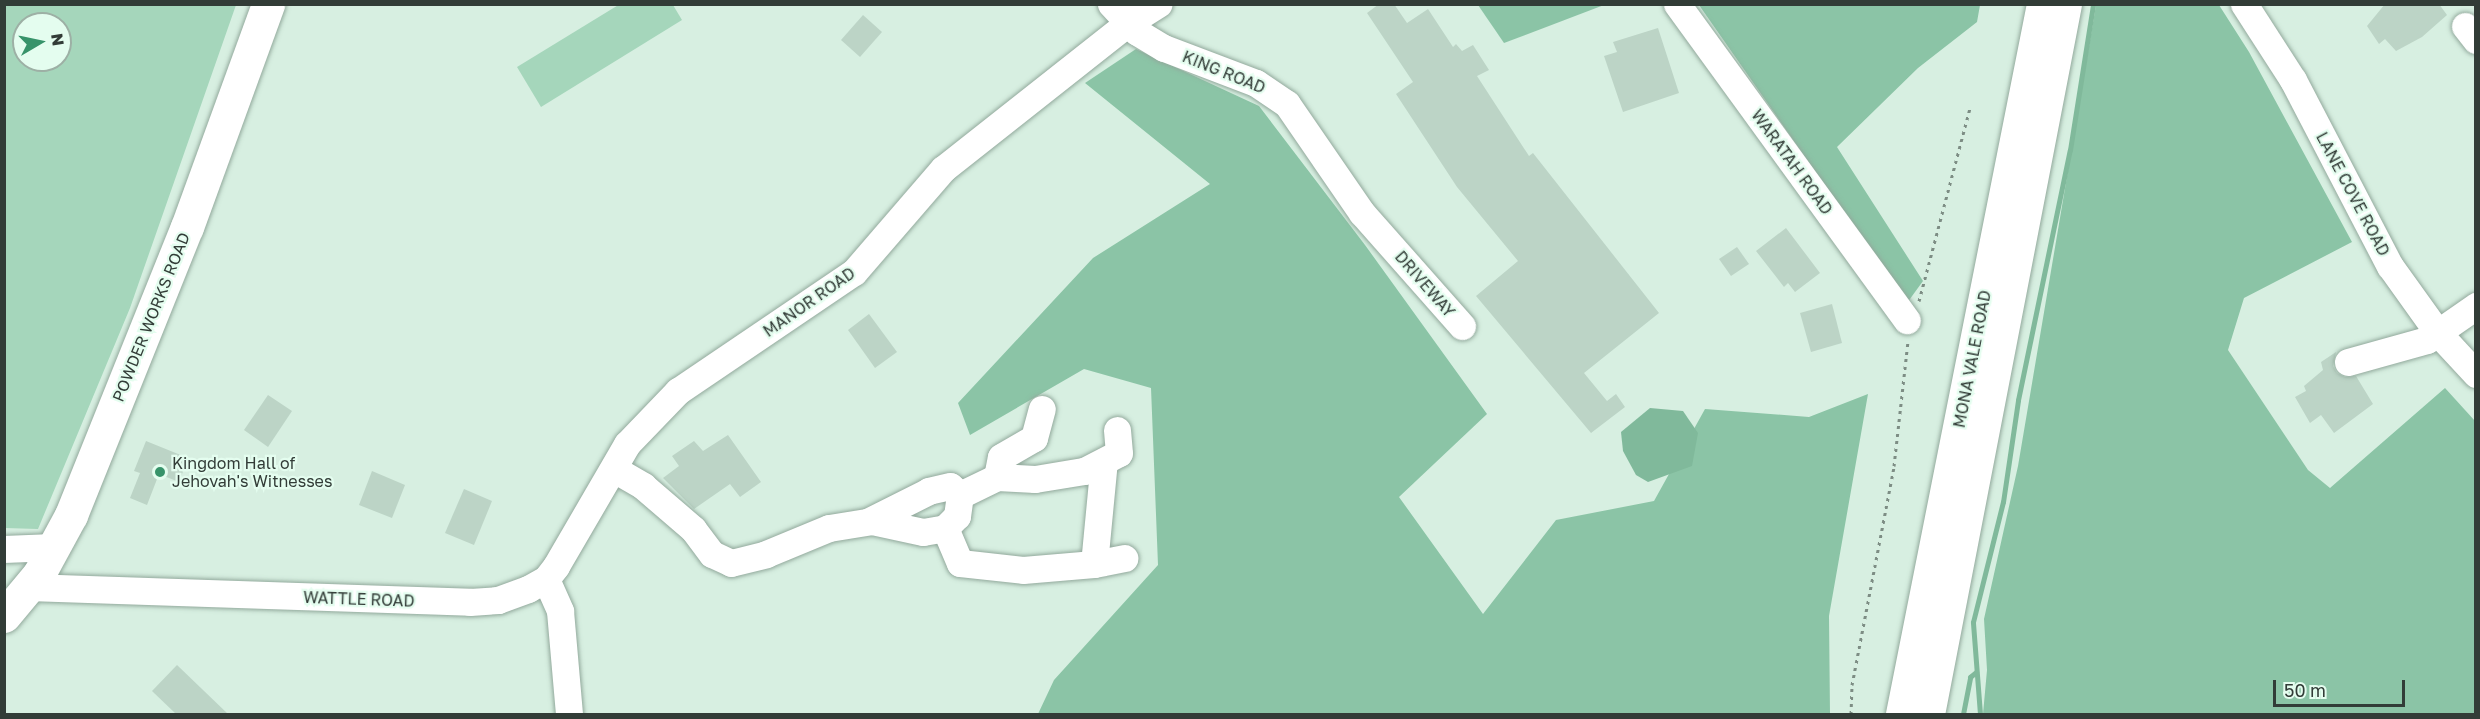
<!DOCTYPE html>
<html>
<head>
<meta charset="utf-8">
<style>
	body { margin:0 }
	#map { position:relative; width:2480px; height:719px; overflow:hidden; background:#d7efe1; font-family:"Golos Text",sans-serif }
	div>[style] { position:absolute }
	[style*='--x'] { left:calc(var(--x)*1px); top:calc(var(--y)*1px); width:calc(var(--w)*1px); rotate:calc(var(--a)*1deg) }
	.green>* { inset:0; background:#a5d6bb }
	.forest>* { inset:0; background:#8bc4a6 }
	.water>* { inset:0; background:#80b99b }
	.stream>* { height:5px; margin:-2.5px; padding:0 2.5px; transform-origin:2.5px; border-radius:2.5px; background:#80b99b }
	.building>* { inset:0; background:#bcd4c6 }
	.path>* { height:3px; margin-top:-1.5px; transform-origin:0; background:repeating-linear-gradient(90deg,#7d8d84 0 3px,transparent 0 7.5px) }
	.roads { filter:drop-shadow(0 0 2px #92a99c) drop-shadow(0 0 2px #92a99c) }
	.minor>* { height:27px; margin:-13.5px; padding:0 13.5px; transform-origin:13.5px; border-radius:13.5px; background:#fff }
	.major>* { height:33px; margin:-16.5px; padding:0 16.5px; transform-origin:16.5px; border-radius:16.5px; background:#fff }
	.highway>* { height:33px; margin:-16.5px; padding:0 16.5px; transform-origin:16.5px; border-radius:16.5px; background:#fff }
	.dots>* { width:16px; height:16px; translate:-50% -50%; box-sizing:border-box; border:3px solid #e4fdef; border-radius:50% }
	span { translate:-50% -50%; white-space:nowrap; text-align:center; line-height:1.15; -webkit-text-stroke:4.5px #e4fdef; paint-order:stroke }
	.street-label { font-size:16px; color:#323c37 }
	.poi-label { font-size:16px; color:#323c37 }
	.left { translate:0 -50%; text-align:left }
	.frame { position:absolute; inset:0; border:6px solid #323c37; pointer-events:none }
	.north { position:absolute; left:12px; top:12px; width:60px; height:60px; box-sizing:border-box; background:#e4fdef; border:2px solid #9db0a5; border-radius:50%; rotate:81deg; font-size:16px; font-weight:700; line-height:24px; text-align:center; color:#323c37 }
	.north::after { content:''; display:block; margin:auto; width:21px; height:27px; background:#37936a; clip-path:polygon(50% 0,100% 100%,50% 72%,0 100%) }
	.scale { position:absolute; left:2273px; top:680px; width:132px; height:27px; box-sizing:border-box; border:3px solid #323c37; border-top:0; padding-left:8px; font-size:18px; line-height:21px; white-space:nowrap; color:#323c37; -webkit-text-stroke:4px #e4fdef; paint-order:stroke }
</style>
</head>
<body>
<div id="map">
	<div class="green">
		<div style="clip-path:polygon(evenodd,5px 4px,236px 5px,130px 308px,38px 529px,5px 528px,5px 4px,24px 24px,60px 24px,60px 60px,24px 60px,24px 24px)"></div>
		<div style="clip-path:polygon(620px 4px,673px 5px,682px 20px,541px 107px,517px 67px)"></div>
	</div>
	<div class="forest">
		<div style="clip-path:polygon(1478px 5px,1604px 5px,1504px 43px)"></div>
		<div style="clip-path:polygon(1699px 5px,1980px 5px,1977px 22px,1918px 68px,1837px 147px,1923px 281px,1907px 303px)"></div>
		<div style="clip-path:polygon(2096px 5px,2219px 5px,2249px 52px,2352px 242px,2244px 298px,2228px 350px,2308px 470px,2330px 488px,2445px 388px,2475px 421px,2475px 714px,1983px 714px,1987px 670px,1984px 619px,2018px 466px)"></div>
		<div style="clip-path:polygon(1136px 49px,1259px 106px,1365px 245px,1487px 414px,1399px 497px,1483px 614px,1556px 520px,1654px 501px,1705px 409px,1809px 417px,1868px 394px,1829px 616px,1830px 714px,1038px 714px,1054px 680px,1158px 565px,1151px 388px,1084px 369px,970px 435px,958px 403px,1093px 258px,1210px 184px,1085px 83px)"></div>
	</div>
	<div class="water">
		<div style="clip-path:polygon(1650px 408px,1683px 411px,1698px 433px,1692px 466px,1648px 482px,1636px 475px,1623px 451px,1621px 432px)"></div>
	</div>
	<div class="stream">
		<div style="--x:1963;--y:714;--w:38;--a:-79"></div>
		<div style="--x:1970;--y:677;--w:8;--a:-40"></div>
		<div style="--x:1980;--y:714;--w:92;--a:-94.4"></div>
		<div style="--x:1973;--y:622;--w:124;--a:-76"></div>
		<div style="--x:2003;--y:502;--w:103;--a:-81.6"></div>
		<div style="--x:2018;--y:400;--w:255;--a:-78.3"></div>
		<div style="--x:2070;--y:150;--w:148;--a:-81"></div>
	</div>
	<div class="building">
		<div style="clip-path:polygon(1379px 4px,1394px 4px,1407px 23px,1428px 9px,1453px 47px,1456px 44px,1462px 51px,1473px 45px,1489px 70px,1477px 76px,1529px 156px,1533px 153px,1659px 313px,1584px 373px,1607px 401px,1616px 394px,1625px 407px,1591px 433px,1476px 296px,1518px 261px,1457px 187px,1396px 94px,1413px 82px,1367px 13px)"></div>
		<div style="clip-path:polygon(2385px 4px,2439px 4px,2447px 15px,2422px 37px,2396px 51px,2385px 39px,2379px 44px,2367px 26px)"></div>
		<div style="clip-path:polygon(863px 15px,882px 32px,860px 57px,841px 40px)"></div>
		<div style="clip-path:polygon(1658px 28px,1679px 93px,1623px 112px,1604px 56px,1617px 52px,1613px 42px)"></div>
		<div style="clip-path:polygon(1786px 228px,1820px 273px,1795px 292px,1788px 283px,1784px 287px,1756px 251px)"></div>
		<div style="clip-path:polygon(1737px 247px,1749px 264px,1731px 276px,1719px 259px)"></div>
		<div style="clip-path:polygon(1832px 304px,1842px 343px,1811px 352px,1800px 313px)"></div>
		<div style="clip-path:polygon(869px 314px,897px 352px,875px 368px,848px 330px)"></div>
		<div style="clip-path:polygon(2336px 352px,2333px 366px,2337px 373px,2345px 377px,2356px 376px,2373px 404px,2334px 433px,2321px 415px,2310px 423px,2295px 397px,2306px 391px,2304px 386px,2323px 370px,2321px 362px)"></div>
		<div style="clip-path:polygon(268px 395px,292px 411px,268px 447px,244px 430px)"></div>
		<div style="clip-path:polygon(728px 435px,761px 482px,740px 497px,730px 484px,694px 509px,663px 478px,679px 466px,672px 456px,694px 441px,703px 451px)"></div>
		<div style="clip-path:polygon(146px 441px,188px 458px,179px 482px,159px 474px,147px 505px,130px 498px,140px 473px,134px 471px)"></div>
		<div style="clip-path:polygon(372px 471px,405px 485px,392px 518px,359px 505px)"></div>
		<div style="clip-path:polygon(464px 489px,492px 501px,474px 545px,445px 533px)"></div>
		<div style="clip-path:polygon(177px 665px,228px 714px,176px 714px,152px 691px)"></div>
	</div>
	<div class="path">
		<div style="--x:1919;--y:301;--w:200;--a:-75.2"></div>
		<div style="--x:1851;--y:714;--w:29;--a:-88"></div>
		<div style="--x:1852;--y:685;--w:223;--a:-79.1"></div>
		<div style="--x:1894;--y:466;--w:125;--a:-83.6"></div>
	</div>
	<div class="roads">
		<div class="minor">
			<div style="--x:1111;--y:4;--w:38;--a:47"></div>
			<div style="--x:1137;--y:32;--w:31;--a:31"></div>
			<div style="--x:1164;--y:48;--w:98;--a:20.8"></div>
			<div style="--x:1256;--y:83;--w:37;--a:34"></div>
			<div style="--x:1287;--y:104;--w:132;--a:55.5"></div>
			<div style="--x:1362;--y:213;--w:151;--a:48.5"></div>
			<div style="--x:1677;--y:4;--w:391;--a:54"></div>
			<div style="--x:2244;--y:4;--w:90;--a:57.2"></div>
			<div style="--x:2293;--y:80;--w:210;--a:62.5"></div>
			<div style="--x:2390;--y:266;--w:82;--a:54.4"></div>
			<div style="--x:2438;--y:333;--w:56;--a:47.2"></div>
			<div style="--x:2465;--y:26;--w:18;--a:52"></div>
			<div style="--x:2348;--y:362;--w:82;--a:-15.6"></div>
			<div style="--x:2427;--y:340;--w:60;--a:-34.8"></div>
			<div style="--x:614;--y:469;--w:34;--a:30"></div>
			<div style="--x:643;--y:486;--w:66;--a:40.7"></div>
			<div style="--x:693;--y:529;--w:31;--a:53"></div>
			<div style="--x:712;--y:554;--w:21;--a:25"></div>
			<div style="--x:731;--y:563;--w:36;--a:-14"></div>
			<div style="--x:766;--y:554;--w:68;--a:-22.4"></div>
			<div style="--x:829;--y:528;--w:44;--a:-9.2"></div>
			<div style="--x:872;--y:521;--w:52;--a:12.2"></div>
			<div style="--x:923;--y:532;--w:22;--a:-10"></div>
			<div style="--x:945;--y:528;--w:17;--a:-45"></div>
			<div style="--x:957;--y:516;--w:21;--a:-82"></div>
			<div style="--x:960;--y:495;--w:13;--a:-138"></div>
			<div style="--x:950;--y:486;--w:22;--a:167"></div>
			<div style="--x:929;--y:491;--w:67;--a:153.4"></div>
			<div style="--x:997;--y:477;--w:38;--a:3"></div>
			<div style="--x:1035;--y:479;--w:50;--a:-9.3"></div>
			<div style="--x:1084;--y:471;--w:39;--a:-27"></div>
			<div style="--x:1119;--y:453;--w:23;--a:-95"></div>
			<div style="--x:960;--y:495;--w:41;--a:-25.9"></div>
			<div style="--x:997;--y:477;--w:20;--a:-79"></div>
			<div style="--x:1001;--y:457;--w:38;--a:-30"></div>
			<div style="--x:1034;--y:438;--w:30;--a:-75"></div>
			<div style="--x:945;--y:528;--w:38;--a:67"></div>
			<div style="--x:960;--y:563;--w:63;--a:6.3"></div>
			<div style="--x:1023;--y:570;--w:71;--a:-4.8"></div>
			<div style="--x:1094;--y:564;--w:103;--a:-84.5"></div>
			<div style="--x:4;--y:549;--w:49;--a:-2.3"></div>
			<div style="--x:1094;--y:564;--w:31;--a:-11"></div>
			<div style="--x:546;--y:579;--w:35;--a:66"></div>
			<div style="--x:560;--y:611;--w:103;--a:85"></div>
			<div style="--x:28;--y:587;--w:442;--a:1.9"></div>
			<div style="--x:470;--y:602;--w:28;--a:-4"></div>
			<div style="--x:498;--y:600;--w:32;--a:-20"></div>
			<div style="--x:528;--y:589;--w:21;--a:-29"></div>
			<div style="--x:546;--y:579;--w:16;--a:-52"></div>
			<div style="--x:556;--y:566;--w:141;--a:-59.8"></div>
			<div style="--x:627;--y:444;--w:74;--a:-46.1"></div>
			<div style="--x:678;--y:391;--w:212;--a:-34.1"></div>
			<div style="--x:854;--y:272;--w:136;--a:-49.2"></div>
			<div style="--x:943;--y:169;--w:236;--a:-38.3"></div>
			<div style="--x:1128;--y:23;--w:36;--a:-32"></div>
		</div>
		<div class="major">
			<div style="--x:4;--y:616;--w:55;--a:-50.2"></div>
			<div style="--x:39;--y:574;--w:67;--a:-61.5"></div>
			<div style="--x:71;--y:515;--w:310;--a:-68.1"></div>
			<div style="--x:187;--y:227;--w:237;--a:-70"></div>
		</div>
		<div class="highway">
			<div style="--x:1902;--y:714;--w:724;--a:-78.77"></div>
			<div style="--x:1928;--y:714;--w:723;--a:-79.08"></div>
		</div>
	</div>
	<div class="dots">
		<div style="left:160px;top:472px;background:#37936a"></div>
	</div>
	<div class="street-label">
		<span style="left:1224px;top:72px;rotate:22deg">KING ROAD</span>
		<span style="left:1792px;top:162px;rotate:54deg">WARATAH ROAD</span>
		<span style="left:2353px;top:194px;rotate:62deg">LANE COVE ROAD</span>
		<span style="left:1425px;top:284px;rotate:49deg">DRIVEWAY</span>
		<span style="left:809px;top:302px;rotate:-35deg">MANOR ROAD</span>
		<span style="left:151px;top:317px;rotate:-68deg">POWDER WORKS ROAD</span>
		<span style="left:1972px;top:359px;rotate:-79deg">MONA VALE ROAD</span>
		<span style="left:359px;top:599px;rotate:2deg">WATTLE ROAD</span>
	</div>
	<div class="poi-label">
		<span class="left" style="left:172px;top:472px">Kingdom Hall of<br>Jehovah's Witnesses</span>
	</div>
	<div class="frame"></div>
	<div class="north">N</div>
	<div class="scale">50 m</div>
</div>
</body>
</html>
